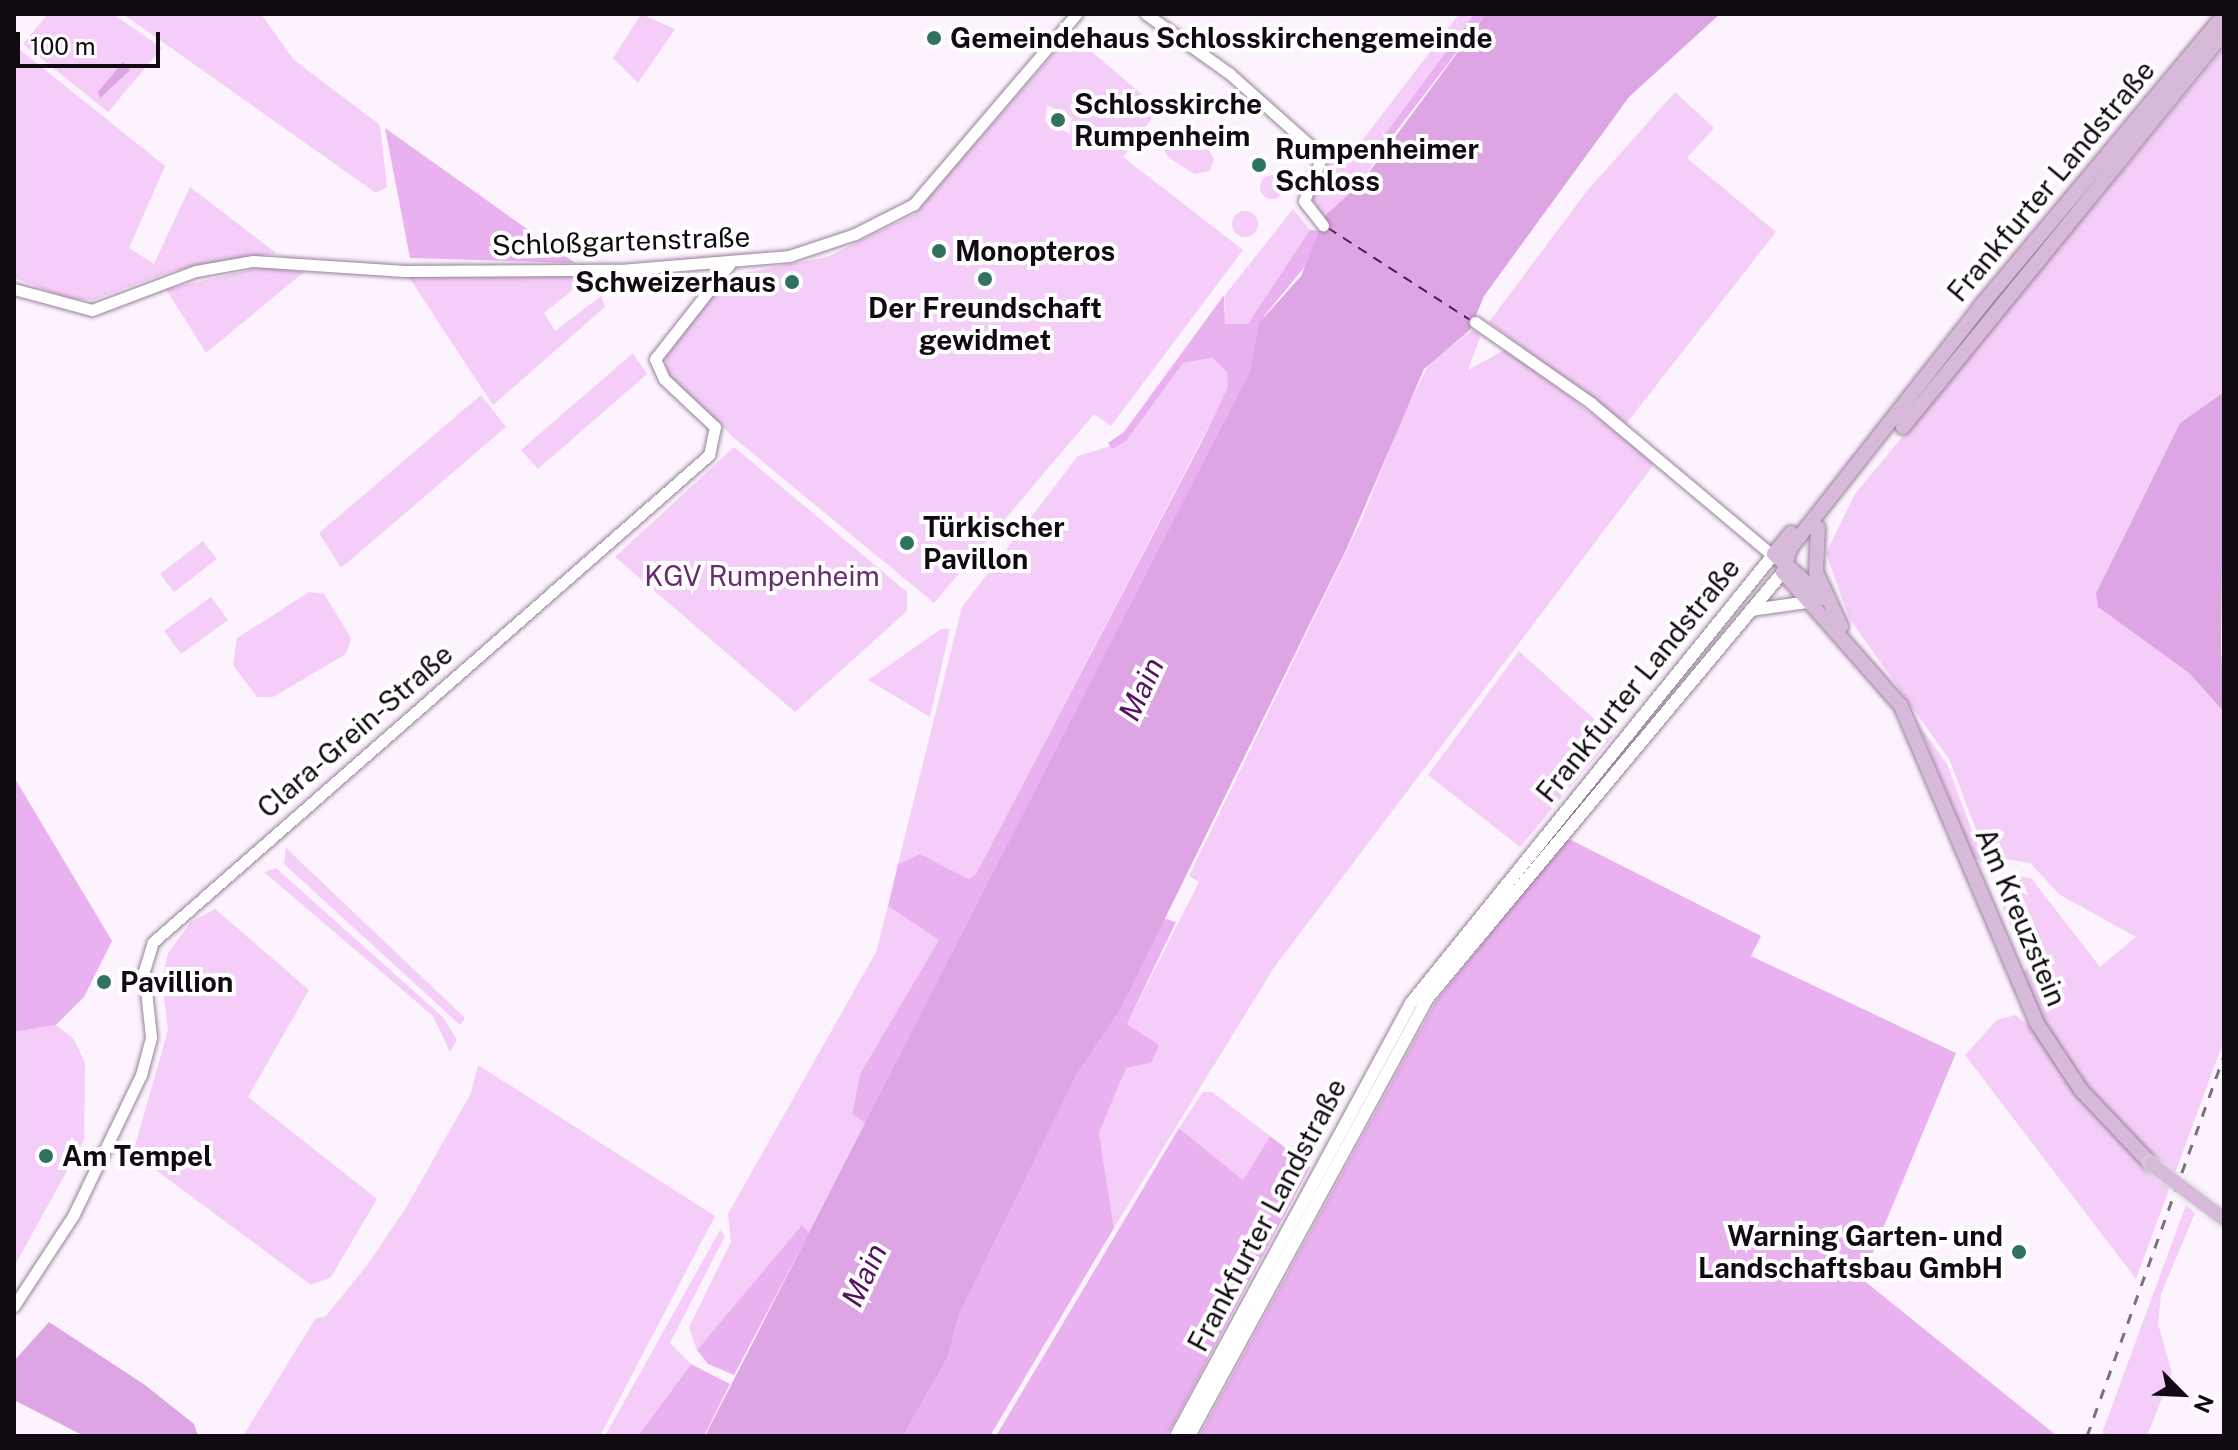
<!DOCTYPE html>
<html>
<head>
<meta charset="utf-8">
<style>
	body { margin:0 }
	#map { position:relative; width:2238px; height:1450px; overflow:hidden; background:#fdf3fe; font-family:"Public Sans",sans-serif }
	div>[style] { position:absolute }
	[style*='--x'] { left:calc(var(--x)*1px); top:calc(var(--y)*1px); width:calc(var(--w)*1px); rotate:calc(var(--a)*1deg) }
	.green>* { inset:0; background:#f4cef8 }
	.round { border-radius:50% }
	.forest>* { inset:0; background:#eab1f0 }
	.water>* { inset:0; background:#dea5e4 }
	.ferry>* { height:2px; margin-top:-1px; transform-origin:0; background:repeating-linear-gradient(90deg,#57135f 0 10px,transparent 0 18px) }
	.roads { filter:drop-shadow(0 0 2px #978199) drop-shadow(0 0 2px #978199) }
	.tertiary>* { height:11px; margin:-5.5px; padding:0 5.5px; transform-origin:5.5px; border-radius:5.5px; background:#fff }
	.secondary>* { height:12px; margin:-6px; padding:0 6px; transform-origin:6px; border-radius:6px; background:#fff }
	.primary>* { height:14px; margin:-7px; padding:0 7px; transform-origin:7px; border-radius:7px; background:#d7b9da }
	.rail>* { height:3px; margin-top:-1.5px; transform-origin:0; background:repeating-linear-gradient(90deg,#7a717b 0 10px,transparent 0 20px) }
	.bridges { filter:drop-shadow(0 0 2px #d9d8d9) drop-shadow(0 0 2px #d9d8d9) }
	.primary-bridge>* { height:14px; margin:-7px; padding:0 7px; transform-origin:7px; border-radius:7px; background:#d7b9da }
	.dots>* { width:22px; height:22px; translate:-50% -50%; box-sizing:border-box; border:4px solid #fff; border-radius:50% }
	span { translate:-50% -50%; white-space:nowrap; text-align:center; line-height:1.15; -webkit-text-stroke:8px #fff; paint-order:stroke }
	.poi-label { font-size:28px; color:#120a13; font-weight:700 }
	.left { translate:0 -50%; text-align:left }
	.right { translate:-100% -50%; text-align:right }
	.street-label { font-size:28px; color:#120a13 }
	.park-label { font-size:28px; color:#6c2a74 }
	.water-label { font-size:30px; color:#57135f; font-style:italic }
	.frame { position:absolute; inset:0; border:16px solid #120a13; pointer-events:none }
	.north { position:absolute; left:2142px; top:1354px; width:80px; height:80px; -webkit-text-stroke:6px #fff; paint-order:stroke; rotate:114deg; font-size:22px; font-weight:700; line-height:32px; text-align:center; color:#120a13 }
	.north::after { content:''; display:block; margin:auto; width:28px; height:36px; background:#120a13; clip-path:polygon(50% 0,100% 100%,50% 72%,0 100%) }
	.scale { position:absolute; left:16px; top:32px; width:144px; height:36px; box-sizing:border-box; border:4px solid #120a13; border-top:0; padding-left:10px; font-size:24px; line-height:28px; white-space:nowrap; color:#120a13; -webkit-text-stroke:6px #fff; paint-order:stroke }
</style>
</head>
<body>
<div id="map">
	<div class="green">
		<div style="clip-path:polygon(48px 14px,113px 14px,162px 48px,108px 112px,23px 44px)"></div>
		<div style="clip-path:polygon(123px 14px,261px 14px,294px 60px,380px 125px,387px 187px,376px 193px)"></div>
		<div style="clip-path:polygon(641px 14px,675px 29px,638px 83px,613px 58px)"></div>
		<div style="clip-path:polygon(1459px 14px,1474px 14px,1377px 145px,1381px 151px,1361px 183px,1324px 219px,1312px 198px,1329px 161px,1348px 159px)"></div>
		<div style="clip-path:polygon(evenodd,1071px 34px,1159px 109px,1123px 157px,1243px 250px,1111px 426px,1094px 414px,934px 603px,734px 438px,668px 374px,663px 351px,732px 275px,827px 257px,913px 215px,1071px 34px,1047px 105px,1072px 118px,1070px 134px,1045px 121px,1047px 105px)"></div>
		<div style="clip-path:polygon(14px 45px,165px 166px,129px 248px,154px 264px,190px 187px,276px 253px,172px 271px,93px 300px,69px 299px,14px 278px)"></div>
		<div style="clip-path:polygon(2224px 48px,2224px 392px,2180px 423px,2096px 593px,2098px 607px,2189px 673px,2224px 712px,2224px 1040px,2136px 1279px,1965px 1055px,1997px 1020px,2015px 1015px,2030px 1026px,2042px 1018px,2003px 932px,2024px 971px,2029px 966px,2000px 902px,2006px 875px,2031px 878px,2100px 967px,2136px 937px,2060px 895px,2030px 863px,1986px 856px,1949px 759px,1849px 618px,1826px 553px,1855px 494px)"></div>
		<div style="clip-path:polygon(1675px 92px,1714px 128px,1687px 158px,1776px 232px,1626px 424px,1489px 322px,1586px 192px)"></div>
		<div style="clip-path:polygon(1166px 128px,1206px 145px,1214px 159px,1210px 171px,1194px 174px,1169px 158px,1159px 142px)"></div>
		<div class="round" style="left:1260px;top:175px;width:24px;height:24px"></div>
		<div style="clip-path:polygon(1293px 209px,1310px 230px,1290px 270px,1248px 324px,1225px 324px,1225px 295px)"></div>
		<div class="round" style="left:1232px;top:211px;width:26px;height:26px"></div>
		<div style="clip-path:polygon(268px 266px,304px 272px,206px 353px,166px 289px)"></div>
		<div style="clip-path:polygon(571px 275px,585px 280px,544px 313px,555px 331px,601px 296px,605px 307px,493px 405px,408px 276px)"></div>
		<div style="clip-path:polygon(1472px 330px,1481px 335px,1468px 370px,1506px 349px,1654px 461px,1652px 467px,1273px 969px,1114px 1228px,1099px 1133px,1126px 1068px,1151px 1063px,1158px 1045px,1127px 1024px,1199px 882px,1189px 876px,1362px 519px,1403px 416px,1429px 364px)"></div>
		<div style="clip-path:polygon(633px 353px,647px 374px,538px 469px,521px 450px)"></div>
		<div style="clip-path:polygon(1212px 358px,1227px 372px,1229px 387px,976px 874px,969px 879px,920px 854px,898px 864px,962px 607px,1078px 456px,1126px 441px,1169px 376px,1183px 363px)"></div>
		<div style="clip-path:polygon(481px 395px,506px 427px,341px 568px,319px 533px)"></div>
		<div style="clip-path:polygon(734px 447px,907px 592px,907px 611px,795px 712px,615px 557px)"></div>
		<div style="clip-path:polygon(203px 541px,217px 559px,174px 592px,160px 574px)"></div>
		<div style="clip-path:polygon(309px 592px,324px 594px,351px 638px,346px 654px,273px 697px,257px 697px,233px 665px,237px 638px)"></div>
		<div style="clip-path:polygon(211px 597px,228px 620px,181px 654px,164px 631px)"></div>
		<div style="clip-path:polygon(941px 629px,950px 629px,930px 717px,868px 680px)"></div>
		<div style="clip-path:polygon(1519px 651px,1613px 736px,1520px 847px,1428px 775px)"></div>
		<div style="clip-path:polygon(1919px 725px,1947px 764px,1984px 863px,1974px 858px)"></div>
		<div style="clip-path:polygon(286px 848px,465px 1018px,460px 1025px,284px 864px)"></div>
		<div style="clip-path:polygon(276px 868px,444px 1018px,457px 1040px,450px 1052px,433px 1016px,264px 872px)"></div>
		<div style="clip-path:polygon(888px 906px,940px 940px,860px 1074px,852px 1114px,867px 1124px,809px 1233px,802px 1226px,697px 1350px,689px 1327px,731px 1242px,728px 1214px,876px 952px)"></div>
		<div style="clip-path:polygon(215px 909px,309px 990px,248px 1097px,377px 1199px,331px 1277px,311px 1285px,133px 1153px,168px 1030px,162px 981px,168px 953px,191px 922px)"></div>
		<div style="clip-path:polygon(56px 1025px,74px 1039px,85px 1063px,84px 1140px,14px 1267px,14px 1032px)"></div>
		<div style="clip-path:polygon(478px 1065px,715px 1216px,600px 1436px,243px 1436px,315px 1319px,326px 1316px,368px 1264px,407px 1206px,471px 1093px)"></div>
		<div style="clip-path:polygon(1203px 1092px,1212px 1092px,1270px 1136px,1243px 1180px,1179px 1128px)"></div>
		<div style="clip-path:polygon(2186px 1205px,2195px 1213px,2161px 1294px,2158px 1324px,2172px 1373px,2147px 1436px,2101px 1436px)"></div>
		<div style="clip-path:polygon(720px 1230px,725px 1236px,670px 1343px,691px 1364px,638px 1436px,605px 1436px)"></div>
	</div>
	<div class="forest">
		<div style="clip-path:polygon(1474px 14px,1486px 14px,1381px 151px,1377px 145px)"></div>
		<div style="clip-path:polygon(385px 128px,575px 263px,410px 258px)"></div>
		<div style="clip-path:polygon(1310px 230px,1320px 231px,1307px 264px,1265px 315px,1250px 371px,867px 1124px,852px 1114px,860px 1074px,939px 940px,888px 906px,898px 864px,920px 854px,969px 879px,976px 874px,1202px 441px,1228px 387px,1227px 372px,1212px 358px,1183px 363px,1126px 441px,1112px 449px,1108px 443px,1124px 432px,1224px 295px,1225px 324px,1248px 324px)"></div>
		<div style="clip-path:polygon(14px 777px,112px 941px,84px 997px,56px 1025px,14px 1032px)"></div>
		<div style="clip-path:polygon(1567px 838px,1761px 936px,1751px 956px,1956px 1053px,1862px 1279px,2057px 1436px,1199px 1436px,1436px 1001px)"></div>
		<div style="clip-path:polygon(1163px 918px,1176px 922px,1127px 1024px,1159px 1045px,1151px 1063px,1126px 1068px,1099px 1133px,1114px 1228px,990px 1436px,903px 1436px,948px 1357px,959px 1315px,1077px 1072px,1120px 1010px)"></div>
		<div style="clip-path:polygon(1179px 1128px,1243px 1180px,1270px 1136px,1310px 1167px,1175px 1421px,1166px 1436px,996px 1436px)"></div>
		<div style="clip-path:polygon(802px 1225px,809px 1233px,734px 1375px,708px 1364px,697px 1350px)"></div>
		<div style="clip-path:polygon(691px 1364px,730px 1384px,704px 1436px,638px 1436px)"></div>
	</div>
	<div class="water">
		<div style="clip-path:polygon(1486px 14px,1720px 14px,1629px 97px,1484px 296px,1470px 330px,1424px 369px,1347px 548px,1120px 1010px,1077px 1073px,959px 1315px,948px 1357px,903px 1436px,705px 1436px,1250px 371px,1259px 323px,1301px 276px,1326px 215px,1361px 183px)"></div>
		<div style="clip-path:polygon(123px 62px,130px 70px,100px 98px,98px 92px)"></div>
		<div style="clip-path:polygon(2224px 392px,2221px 646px,2224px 712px,2189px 673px,2098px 607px,2096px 593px,2180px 423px)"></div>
		<div style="clip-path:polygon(49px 1322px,145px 1385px,194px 1424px,198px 1436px,84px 1436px,14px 1400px,14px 1361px)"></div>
	</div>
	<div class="ferry">
		<div style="--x:1328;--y:228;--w:169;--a:32.9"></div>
	</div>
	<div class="roads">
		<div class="tertiary">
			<div style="--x:1146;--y:14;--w:103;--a:35.5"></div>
			<div style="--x:1230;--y:74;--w:123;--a:41.7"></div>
			<div style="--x:1322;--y:156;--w:48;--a:111.8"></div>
			<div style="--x:1304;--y:201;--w:31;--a:52"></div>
			<div style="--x:14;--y:289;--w:81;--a:15.1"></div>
			<div style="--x:92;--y:310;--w:111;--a:-20.6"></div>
			<div style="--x:196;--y:271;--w:58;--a:-10"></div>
			<div style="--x:253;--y:261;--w:152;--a:3.8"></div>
			<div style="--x:405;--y:271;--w:215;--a:-0.3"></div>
			<div style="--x:620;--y:270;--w:170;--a:-4.7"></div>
			<div style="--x:789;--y:256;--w:70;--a:-18.4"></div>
			<div style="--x:855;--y:234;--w:66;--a:-27"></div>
			<div style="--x:914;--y:204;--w:250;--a:-49.5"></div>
			<div style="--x:1475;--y:322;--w:141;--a:34.9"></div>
			<div style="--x:1591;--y:403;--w:241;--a:40"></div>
			<div style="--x:14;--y:1306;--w:108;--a:-56.8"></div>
			<div style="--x:73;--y:1216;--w:157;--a:-64.3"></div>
			<div style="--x:141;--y:1075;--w:39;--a:-75"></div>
			<div style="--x:151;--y:1037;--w:66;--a:-96.1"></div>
			<div style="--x:144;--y:971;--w:30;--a:-73"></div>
			<div style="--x:153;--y:942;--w:739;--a:-41.22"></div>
			<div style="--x:709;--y:455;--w:29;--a:-78"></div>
			<div style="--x:715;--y:427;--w:70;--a:-136.7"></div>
			<div style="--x:664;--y:379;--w:22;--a:-114"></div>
			<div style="--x:655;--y:359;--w:120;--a:-51.8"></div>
		</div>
		<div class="secondary">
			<div style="--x:1751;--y:610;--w:58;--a:-8"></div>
			<div style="--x:1176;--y:1436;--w:493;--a:-61.5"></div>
			<div style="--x:1411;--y:1003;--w:577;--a:-51.05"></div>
			<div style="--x:1189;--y:1436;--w:498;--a:-61.4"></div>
			<div style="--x:1427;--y:999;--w:556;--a:-50.18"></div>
		</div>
		<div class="primary">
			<div style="--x:1985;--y:301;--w:315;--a:128.2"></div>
			<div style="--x:1790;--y:549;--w:24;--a:107"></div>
			<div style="--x:1783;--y:572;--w:179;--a:48.6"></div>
			<div style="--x:1901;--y:706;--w:347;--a:66.8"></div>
			<div style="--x:2038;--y:1025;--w:78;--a:56.5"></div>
			<div style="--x:2081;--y:1090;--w:102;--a:46.6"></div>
			<div style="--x:1979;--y:308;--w:382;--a:-50.1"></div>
			<div style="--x:1903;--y:427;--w:508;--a:-50.83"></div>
			<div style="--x:1818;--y:528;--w:44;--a:92.6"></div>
			<div style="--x:1816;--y:572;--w:60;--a:65.2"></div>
			<div style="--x:1791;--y:533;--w:27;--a:129"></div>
			<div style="--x:1774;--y:554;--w:68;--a:41.4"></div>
		</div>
	</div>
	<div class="rail">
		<div style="--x:2087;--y:1436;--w:404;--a:-70.2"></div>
	</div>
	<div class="bridges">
		<div class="primary-bridge">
			<div style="--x:2151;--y:1164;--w:91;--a:37"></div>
		</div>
	</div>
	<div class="dots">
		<div style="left:934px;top:38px;background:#307160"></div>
		<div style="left:1058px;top:120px;background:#307160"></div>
		<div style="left:1259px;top:165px;background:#307160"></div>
		<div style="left:939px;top:251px;background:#307160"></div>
		<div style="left:985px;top:279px;background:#307160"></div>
		<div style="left:792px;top:282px;background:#307160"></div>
		<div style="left:907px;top:543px;background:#307160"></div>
		<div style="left:104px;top:982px;background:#307160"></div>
		<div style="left:46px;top:1156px;background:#307160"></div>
		<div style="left:2019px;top:1252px;background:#307160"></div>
	</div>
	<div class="poi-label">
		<span class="left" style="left:950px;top:38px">Gemeindehaus Schlosskirchengemeinde</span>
		<span class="left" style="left:1074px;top:120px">Schlosskirche<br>Rumpenheim</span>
		<span class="left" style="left:1275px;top:165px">Rumpenheimer<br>Schloss</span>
		<span class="left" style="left:955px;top:251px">Monopteros</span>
		<span class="right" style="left:776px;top:282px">Schweizerhaus</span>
		<span style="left:985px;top:324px">Der Freundschaft<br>gewidmet</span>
		<span class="left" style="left:923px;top:543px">Türkischer<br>Pavillon</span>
		<span class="left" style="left:120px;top:982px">Pavillion</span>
		<span class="left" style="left:62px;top:1156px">Am Tempel</span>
		<span class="right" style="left:2003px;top:1252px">Warning Garten- und<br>Landschaftsbau GmbH</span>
	</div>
	<div class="street-label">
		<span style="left:2051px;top:181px;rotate:-50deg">Frankfurter Landstraße</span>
		<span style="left:621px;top:241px;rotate:-2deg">Schloßgartenstraße</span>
		<span style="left:1638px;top:680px;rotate:-51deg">Frankfurter Landstraße</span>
		<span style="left:355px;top:731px;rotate:-41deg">Clara-Grein-Straße</span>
		<span style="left:2021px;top:917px;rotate:67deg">Am Kreuzstein</span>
		<span style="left:1267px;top:1215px;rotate:-62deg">Frankfurter Landstraße</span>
	</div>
	<div class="park-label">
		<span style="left:762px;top:576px">KGV Rumpenheim</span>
	</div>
	<div class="water-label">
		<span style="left:1141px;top:689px;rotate:-65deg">Main</span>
		<span style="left:864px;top:1275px;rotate:-65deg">Main</span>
	</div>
	<div class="frame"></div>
	<div class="north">N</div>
	<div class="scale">100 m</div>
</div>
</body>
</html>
